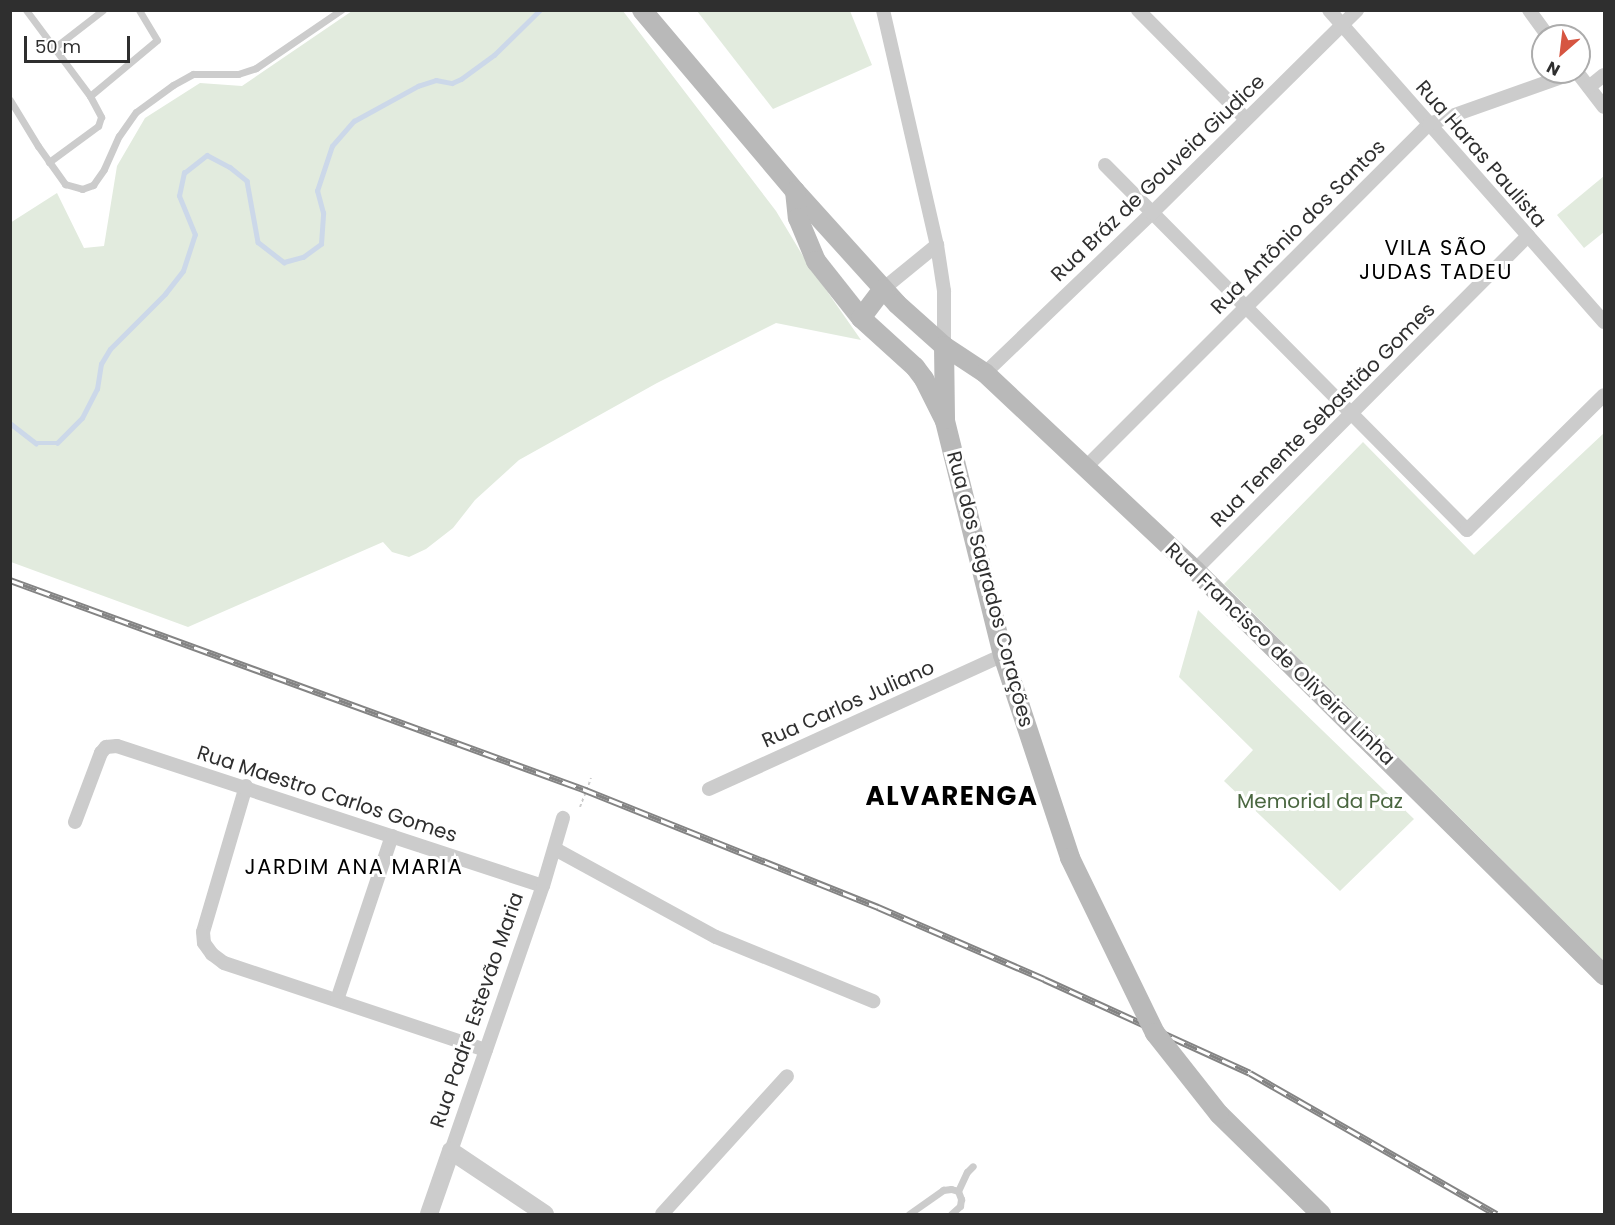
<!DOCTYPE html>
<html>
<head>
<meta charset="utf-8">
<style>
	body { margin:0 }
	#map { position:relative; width:1615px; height:1225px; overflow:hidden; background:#fff; font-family:Poppins,sans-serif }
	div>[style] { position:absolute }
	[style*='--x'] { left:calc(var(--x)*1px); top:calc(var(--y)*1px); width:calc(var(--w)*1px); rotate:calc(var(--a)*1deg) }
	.green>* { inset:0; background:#e2ebde }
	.stream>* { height:4.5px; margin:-2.25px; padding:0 2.25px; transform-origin:2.25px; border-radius:2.25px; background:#ccd8e9 }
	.path>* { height:2px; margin-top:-1px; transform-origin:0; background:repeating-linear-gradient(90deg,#ccc 0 3px,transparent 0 6px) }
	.service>* { height:7px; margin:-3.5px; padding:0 3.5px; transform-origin:3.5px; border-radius:3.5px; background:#ccc }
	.minor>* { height:14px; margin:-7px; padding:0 7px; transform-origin:7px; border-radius:7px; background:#ccc }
	.tertiary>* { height:18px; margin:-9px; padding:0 9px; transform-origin:9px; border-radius:9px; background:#ccc }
	.secondary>* { height:20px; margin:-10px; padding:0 10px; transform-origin:10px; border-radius:10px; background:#b9b9b9 }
	.rail>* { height:7px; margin-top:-3.5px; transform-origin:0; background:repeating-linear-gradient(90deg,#fff 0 14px,#848484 0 28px); box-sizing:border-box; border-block:2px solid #848484 }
	.secondary-bridge>* { height:20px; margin:-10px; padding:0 10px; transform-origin:10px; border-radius:10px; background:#b9b9b9 }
	span { translate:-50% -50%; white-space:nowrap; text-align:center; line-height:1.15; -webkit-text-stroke:6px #fff; paint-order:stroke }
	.street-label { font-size:20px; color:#2f2f2f }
	.park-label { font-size:20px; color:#4a6740 }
	.neighbourhood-label { font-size:21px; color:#000; letter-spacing:1.5px }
	.district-label { font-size:26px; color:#000; font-weight:700; letter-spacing:1.5px }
	.frame { position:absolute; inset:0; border:12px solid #2f2f2f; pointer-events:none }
	.north { position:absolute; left:1531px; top:24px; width:60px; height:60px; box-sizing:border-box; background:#fff; border:2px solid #acacac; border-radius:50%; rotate:208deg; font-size:16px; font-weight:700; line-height:24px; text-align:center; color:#2f2f2f }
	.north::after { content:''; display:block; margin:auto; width:21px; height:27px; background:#d65541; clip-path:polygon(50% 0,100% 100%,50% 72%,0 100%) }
	.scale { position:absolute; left:24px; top:36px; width:106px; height:27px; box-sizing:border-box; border:3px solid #2f2f2f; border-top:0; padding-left:8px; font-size:18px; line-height:21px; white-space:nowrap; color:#2f2f2f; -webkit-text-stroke:4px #fff; paint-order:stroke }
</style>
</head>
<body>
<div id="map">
	<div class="green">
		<div style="clip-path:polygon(352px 11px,623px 11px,776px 211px,806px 261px,861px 340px,776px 323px,657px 383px,519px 460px,475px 500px,453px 528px,426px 549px,409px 557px,392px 552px,383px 542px,188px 627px,11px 562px,10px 223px,57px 193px,84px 248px,104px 246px,117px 166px,145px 118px,200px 83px,242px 86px)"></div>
		<div style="clip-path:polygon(697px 11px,850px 11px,872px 65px,773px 109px)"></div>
		<div style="clip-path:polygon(1604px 176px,1604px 232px,1584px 248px,1557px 215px)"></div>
		<div style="clip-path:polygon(1604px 433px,1604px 961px,1224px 584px,1363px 442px,1474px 555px)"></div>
		<div style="clip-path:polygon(1198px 610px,1414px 819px,1340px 891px,1224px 781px,1253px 750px,1179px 677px)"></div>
	</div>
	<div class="stream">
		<div style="--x:10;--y:423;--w:33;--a:38"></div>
		<div style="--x:36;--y:443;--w:21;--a:0"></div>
		<div style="--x:57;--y:443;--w:35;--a:-45"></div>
		<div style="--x:82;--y:418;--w:33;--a:-63"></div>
		<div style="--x:97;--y:389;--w:25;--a:-81"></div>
		<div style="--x:101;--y:364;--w:17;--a:-59"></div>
		<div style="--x:110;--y:349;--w:78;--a:-45"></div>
		<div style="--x:165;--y:294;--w:29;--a:-52"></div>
		<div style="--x:183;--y:271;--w:38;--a:-72"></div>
		<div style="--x:195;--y:235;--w:42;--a:-112.3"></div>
		<div style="--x:179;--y:196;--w:24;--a:-78"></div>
		<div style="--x:184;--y:173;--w:29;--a:-38"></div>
		<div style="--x:207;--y:155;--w:26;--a:28"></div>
		<div style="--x:230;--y:167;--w:22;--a:39"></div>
		<div style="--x:247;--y:181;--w:62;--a:79.8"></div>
		<div style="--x:258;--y:242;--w:33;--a:38"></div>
		<div style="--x:284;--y:262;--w:20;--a:-15"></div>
		<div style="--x:303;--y:257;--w:22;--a:-36"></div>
		<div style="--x:321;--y:244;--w:31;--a:-86"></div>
		<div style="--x:323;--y:213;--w:23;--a:-105"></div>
		<div style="--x:317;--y:191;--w:47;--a:-71.6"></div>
		<div style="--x:332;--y:146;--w:33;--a:-49"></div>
		<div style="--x:354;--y:121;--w:73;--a:-28.7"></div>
		<div style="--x:418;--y:86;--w:19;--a:-18"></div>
		<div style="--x:436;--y:80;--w:16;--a:11"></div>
		<div style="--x:452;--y:83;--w:10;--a:-24"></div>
		<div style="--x:461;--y:79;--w:41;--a:-36"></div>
		<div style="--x:494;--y:55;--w:64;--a:-44.4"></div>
	</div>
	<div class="path">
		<div style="--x:580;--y:807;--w:31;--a:-69"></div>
	</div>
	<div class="service">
		<div style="--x:26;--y:10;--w:107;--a:53.3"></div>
		<div style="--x:90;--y:96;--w:24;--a:62"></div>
		<div style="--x:101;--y:117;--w:9;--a:108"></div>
		<div style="--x:98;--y:126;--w:61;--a:143.7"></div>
		<div style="--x:54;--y:48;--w:62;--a:-37.8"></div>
		<div style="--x:90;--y:96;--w:87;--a:-39.9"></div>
		<div style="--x:157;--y:40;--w:35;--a:-121"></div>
		<div style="--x:10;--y:100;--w:54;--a:58.7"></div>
		<div style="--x:38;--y:146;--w:47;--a:54.6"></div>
		<div style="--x:65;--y:184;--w:18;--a:16"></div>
		<div style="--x:82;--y:189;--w:12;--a:-20"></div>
		<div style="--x:93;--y:185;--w:19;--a:-55"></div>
		<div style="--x:104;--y:169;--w:36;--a:-66"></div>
		<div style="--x:119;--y:136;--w:29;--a:-55"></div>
		<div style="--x:136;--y:112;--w:46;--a:-36.1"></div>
		<div style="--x:173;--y:85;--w:23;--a:-29"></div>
		<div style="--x:193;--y:74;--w:45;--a:0"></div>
		<div style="--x:238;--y:74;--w:19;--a:-18"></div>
		<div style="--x:256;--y:68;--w:103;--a:-34.3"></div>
		<div style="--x:958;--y:1191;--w:21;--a:-65"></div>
		<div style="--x:967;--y:1172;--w:8;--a:-45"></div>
		<div style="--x:909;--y:1214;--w:42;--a:-35.2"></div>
		<div style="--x:943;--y:1190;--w:8;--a:-7"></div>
		<div style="--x:951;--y:1189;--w:7;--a:16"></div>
		<div style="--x:958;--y:1191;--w:9;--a:69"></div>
		<div style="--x:961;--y:1199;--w:7;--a:98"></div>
		<div style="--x:960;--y:1206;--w:12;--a:138"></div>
	</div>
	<div class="minor">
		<div style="--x:883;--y:10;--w:241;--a:77.1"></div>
		<div style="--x:937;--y:245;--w:47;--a:81.3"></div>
		<div style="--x:944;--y:291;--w:55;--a:90"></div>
		<div style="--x:1138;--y:10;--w:153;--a:45.3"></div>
		<div style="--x:1329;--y:10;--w:416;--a:48.6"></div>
		<div style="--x:1529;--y:10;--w:32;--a:54"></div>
		<div style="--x:1577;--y:72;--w:44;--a:52.4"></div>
		<div style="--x:1589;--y:87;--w:19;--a:-39"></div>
		<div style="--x:1105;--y:165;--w:514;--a:45.24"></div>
		<div style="--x:1467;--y:530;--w:192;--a:-44.6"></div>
		<div style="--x:883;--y:289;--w:70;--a:-39.2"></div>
		<div style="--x:985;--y:373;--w:231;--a:-43.8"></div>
		<div style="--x:1152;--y:213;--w:289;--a:-44.7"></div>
		<div style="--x:1085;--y:468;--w:486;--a:-45"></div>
		<div style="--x:1429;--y:124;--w:156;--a:-19.5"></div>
		<div style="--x:1195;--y:570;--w:472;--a:-45.1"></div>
		<div style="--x:246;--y:786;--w:152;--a:106.4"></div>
		<div style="--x:203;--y:932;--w:11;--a:85"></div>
		<div style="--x:204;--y:943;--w:14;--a:54"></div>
		<div style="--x:212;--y:954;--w:15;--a:37"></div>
		<div style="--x:224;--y:963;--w:276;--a:18.4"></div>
		<div style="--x:709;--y:789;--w:323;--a:-24.5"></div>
		<div style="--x:75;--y:822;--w:74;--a:-69.4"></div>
		<div style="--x:101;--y:753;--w:8;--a:-50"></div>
		<div style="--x:106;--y:747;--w:11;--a:-5"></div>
		<div style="--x:117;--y:746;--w:448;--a:18.2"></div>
		<div style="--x:555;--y:849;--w:183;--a:28.7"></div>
		<div style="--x:716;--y:937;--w:170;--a:22.2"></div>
		<div style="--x:337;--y:1000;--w:173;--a:-71.5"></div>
		<div style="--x:451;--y:1151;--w:281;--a:-70.9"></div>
		<div style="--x:543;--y:886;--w:71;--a:-73.6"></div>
		<div style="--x:662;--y:1214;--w:186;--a:-47.8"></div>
	</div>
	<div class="tertiary">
		<div style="--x:429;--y:1214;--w:67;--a:-70.8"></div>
		<div style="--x:451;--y:1151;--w:113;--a:33.8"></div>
	</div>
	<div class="secondary">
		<div style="--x:642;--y:10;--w:237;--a:49.8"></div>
		<div style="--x:795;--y:191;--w:152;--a:47.9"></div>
		<div style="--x:897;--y:304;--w:63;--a:41.8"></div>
		<div style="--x:944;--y:346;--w:49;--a:33.4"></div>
		<div style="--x:985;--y:373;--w:288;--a:43.2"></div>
		<div style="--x:1195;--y:570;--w:576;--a:44.72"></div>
		<div style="--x:795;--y:191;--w:27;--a:84"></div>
		<div style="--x:798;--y:218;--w:47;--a:67.3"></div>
		<div style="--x:816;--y:261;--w:73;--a:51.7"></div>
		<div style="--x:861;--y:318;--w:73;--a:42.2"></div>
		<div style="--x:915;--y:367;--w:15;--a:53"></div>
		<div style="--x:924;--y:379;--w:47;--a:63.4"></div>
		<div style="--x:945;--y:421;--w:241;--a:76.1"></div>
		<div style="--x:1003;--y:655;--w:214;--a:71.7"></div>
		<div style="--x:861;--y:318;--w:36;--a:-53"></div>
		<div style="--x:944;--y:346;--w:73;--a:89.2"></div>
		<div style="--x:1219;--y:1114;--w:143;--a:44.4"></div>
	</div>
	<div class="rail">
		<div style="--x:10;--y:580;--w:610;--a:20.04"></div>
		<div style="--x:583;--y:789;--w:318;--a:21.8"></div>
		<div style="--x:878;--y:907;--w:181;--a:23.4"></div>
		<div style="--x:1044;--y:979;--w:226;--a:24.5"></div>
		<div style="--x:1250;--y:1073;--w:284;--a:29.8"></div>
	</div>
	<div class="secondary-bridge">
		<div style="--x:1070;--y:858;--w:195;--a:64.1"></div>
		<div style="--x:1155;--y:1033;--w:103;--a:51.7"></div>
	</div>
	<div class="street-label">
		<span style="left:1481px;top:154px;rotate:49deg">Rua Haras Paulista</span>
		<span style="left:1158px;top:178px;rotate:-44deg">Rua Bráz de Gouveia Giudice</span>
		<span style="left:1298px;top:227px;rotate:-45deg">Rua Antônio dos Santos</span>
		<span style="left:1323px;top:415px;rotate:-45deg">Rua Tenente Sebastião Gomes</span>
		<span style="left:990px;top:589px;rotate:75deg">Rua dos Sagrados Corações</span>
		<span style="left:1280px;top:654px;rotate:44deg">Rua Francisco de Oliveira Linha</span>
		<span style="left:848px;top:704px;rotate:-24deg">Rua Carlos Juliano</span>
		<span style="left:327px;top:794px;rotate:18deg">Rua Maestro Carlos Gomes</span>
		<span style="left:477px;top:1010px;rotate:-71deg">Rua Padre Estevão Maria</span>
	</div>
	<div class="park-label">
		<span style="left:1320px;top:801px">Memorial da Paz</span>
	</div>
	<div class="neighbourhood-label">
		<span style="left:1436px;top:260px">VILA SÃO<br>JUDAS TADEU</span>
		<span style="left:354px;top:867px">JARDIM ANA MARIA</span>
	</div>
	<div class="district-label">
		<span style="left:952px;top:797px">ALVARENGA</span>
	</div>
	<div class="frame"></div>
	<div class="north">N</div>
	<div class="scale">50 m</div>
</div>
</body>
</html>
